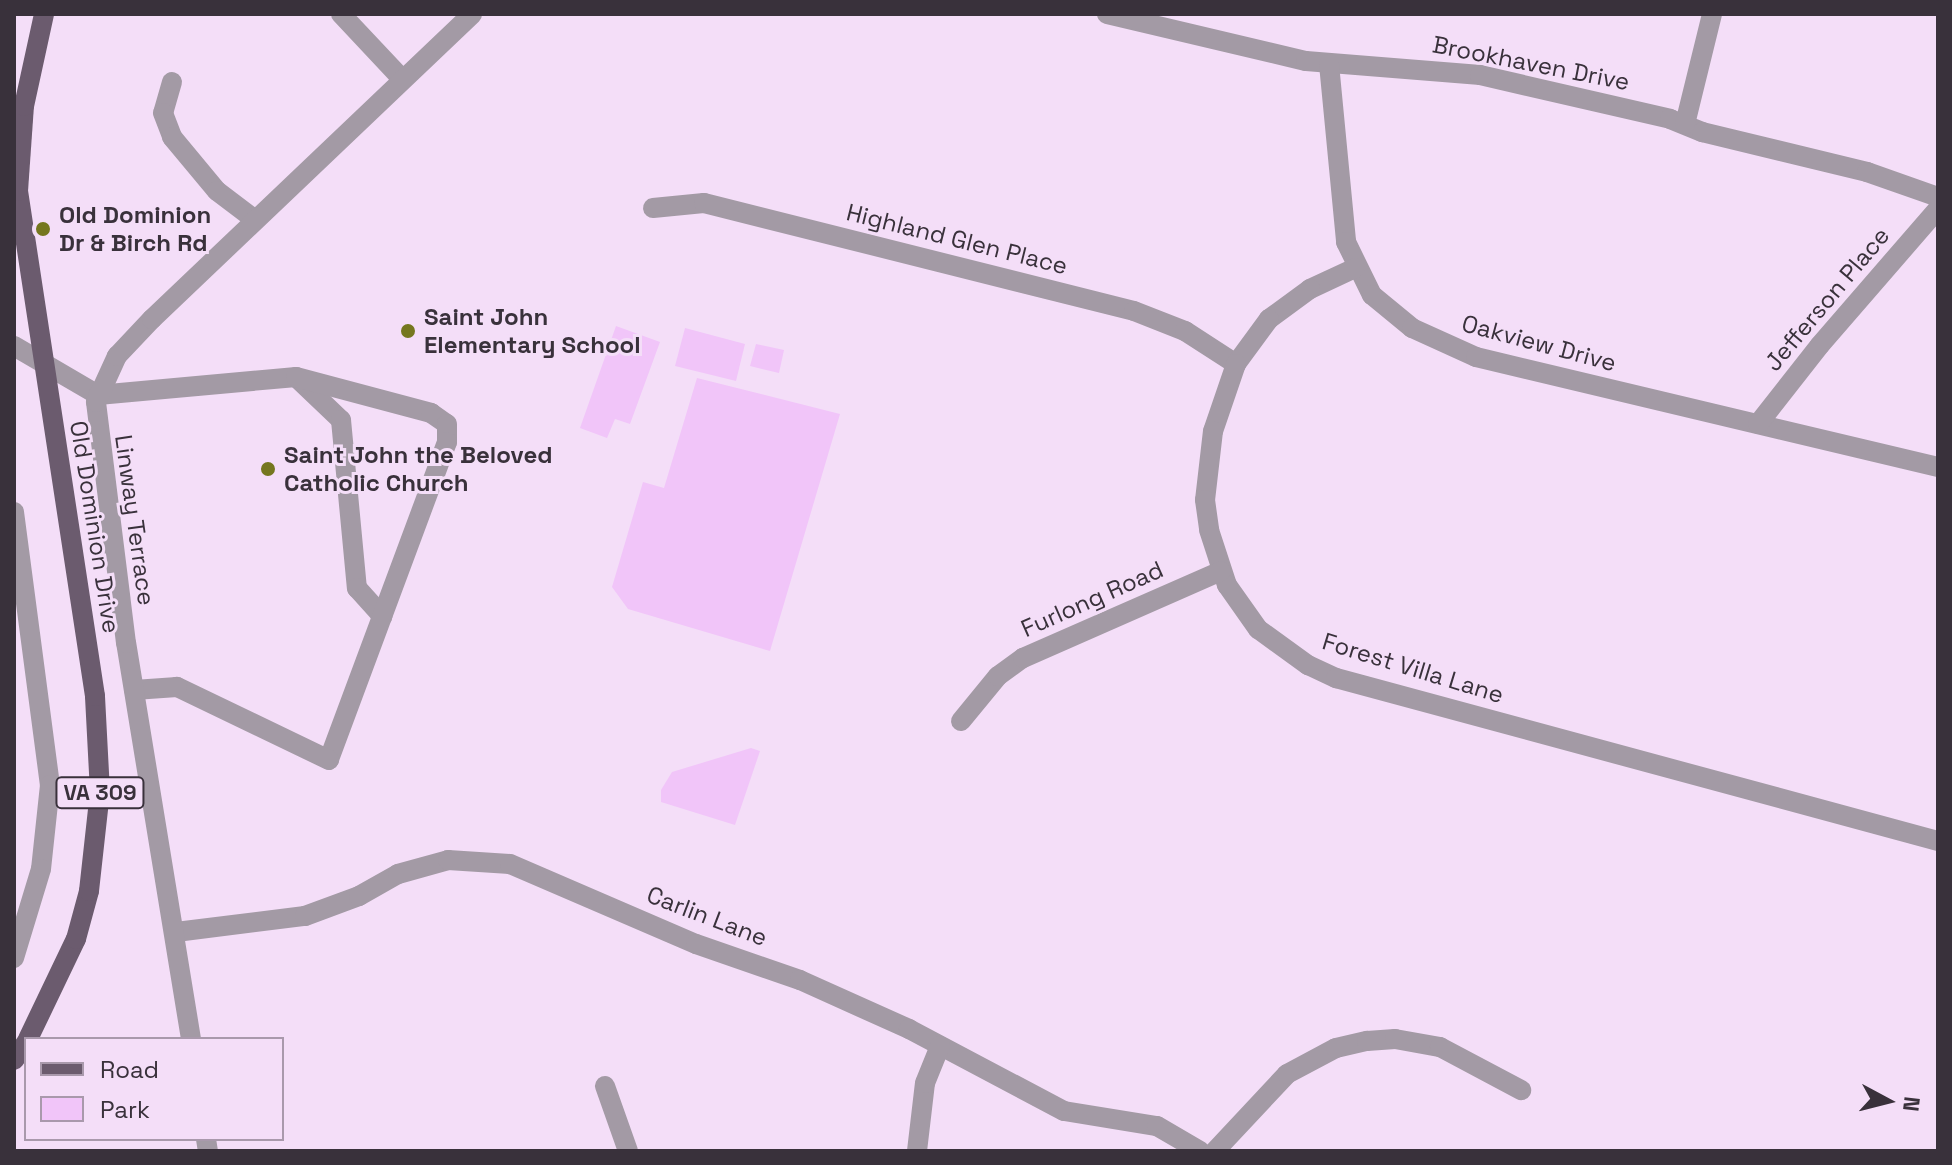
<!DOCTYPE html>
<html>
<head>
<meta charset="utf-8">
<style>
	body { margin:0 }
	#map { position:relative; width:1952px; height:1165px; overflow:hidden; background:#f4def8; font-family:"Space Grotesk",sans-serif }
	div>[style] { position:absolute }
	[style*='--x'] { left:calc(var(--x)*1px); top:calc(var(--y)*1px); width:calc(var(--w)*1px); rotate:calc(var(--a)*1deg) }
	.green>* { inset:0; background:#f1c5f9 }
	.minor>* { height:20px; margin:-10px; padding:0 10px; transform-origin:10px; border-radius:10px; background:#a39aa5 }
	.major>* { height:20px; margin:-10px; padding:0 10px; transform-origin:10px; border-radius:10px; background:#6b5b6e }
	.dots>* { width:22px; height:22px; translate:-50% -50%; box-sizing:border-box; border:4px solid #f4def8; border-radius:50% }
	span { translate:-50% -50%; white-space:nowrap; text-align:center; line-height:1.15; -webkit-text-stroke:6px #f4def8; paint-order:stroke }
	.shield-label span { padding:2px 6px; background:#f4def8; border:2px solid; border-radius:6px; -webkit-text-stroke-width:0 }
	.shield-label { font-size:22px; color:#39313b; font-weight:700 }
	.street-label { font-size:24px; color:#39313b }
	.poi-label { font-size:24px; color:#39313b; font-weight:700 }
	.left { translate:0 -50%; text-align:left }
	.frame { position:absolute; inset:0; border:16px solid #39313b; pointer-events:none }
	.legend { position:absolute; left:24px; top:1037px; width:260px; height:104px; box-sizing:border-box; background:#f4def8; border:2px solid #a999ac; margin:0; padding:10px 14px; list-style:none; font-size:24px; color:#39313b }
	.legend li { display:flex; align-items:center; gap:16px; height:40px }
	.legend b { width:40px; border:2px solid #a999ac }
	.north { position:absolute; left:1848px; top:1061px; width:80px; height:80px; -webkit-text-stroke:6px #f4def8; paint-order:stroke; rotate:97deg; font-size:22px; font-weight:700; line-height:32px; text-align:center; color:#39313b }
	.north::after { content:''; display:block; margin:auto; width:28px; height:36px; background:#39313b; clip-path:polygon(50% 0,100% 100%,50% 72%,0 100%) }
</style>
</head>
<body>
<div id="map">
	<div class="green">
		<div style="clip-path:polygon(616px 326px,660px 342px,630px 424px,615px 419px,607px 438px,580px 428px)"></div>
		<div style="clip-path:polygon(685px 328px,745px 344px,736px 381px,675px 366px)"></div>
		<div style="clip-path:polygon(756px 344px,784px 350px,779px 373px,750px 366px)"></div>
		<div style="clip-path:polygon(697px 378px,840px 414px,770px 651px,628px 609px,612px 587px,643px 482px,664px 488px)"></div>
		<div style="clip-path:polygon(751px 748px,760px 751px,735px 825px,661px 802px,661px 790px,672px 772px)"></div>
	</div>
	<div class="minor">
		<div style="--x:341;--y:14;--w:88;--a:46.8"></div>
		<div style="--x:1107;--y:14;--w:204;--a:13.3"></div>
		<div style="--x:1306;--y:61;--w:175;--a:4.6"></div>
		<div style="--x:1480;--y:75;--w:195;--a:13"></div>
		<div style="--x:1670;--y:119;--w:35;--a:22"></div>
		<div style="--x:1702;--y:132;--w:170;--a:13.6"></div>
		<div style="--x:1867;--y:172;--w:75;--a:19.4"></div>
		<div style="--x:1329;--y:64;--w:179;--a:84.5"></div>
		<div style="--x:1346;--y:242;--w:59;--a:63.9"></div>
		<div style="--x:1372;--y:295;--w:52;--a:39.5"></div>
		<div style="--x:1412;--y:328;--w:70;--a:24.4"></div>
		<div style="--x:1476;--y:357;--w:475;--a:13.4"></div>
		<div style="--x:172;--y:82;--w:32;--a:106"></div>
		<div style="--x:163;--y:113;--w:26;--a:69"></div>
		<div style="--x:172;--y:137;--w:70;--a:50.2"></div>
		<div style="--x:217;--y:191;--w:46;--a:37.1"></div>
		<div style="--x:1685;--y:124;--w:113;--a:-76.2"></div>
		<div style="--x:653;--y:208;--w:51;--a:-5.6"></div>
		<div style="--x:704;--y:203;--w:443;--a:14.1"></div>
		<div style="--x:1134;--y:311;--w:55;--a:21.4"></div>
		<div style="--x:1185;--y:331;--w:61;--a:32.9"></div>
		<div style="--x:1355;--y:268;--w:50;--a:155"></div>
		<div style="--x:1310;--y:289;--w:51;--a:143.8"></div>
		<div style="--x:1269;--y:319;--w:56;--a:126.3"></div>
		<div style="--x:1236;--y:364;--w:71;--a:108.9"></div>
		<div style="--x:1213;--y:431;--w:69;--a:96.6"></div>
		<div style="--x:1205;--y:500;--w:30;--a:82"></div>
		<div style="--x:1209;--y:530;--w:58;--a:71.9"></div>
		<div style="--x:1227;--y:585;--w:54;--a:54.8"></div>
		<div style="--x:1258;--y:629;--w:62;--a:35.8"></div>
		<div style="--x:1308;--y:665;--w:31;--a:25"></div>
		<div style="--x:1336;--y:678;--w:624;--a:15.15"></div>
		<div style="--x:14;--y:346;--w:97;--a:30.3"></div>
		<div style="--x:297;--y:378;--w:61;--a:43.7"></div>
		<div style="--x:341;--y:420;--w:169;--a:84.6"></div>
		<div style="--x:357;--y:588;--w:38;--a:48"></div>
		<div style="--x:98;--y:395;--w:199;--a:-5.2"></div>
		<div style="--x:296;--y:377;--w:140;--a:14.9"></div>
		<div style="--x:431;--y:413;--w:19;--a:35"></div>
		<div style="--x:447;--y:424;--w:18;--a:90"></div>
		<div style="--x:447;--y:442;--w:339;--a:110.4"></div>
		<div style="--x:329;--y:760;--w:169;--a:-154.3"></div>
		<div style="--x:177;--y:687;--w:43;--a:176"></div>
		<div style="--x:1758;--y:424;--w:100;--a:-51.9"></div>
		<div style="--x:1820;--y:345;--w:180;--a:-49.1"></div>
		<div style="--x:14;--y:512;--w:275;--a:82.5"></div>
		<div style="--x:50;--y:785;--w:84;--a:96.1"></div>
		<div style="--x:41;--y:869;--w:93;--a:106.9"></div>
		<div style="--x:961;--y:721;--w:58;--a:-50.6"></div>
		<div style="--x:998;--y:676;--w:31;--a:-36"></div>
		<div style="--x:1023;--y:658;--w:216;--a:-23.7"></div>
		<div style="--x:176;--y:932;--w:130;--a:-7.1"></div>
		<div style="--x:305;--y:916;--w:58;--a:-20.3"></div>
		<div style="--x:359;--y:896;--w:45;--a:-29.4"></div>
		<div style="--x:398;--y:874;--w:52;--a:-15.6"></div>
		<div style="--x:448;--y:860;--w:62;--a:3.7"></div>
		<div style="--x:510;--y:864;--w:202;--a:23.3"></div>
		<div style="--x:696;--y:944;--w:110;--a:19.1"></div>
		<div style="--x:800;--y:980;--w:120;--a:24.2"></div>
		<div style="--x:909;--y:1029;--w:175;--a:27.9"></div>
		<div style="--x:1064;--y:1111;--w:94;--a:9.2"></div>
		<div style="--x:1157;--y:1126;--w:50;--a:30.2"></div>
		<div style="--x:191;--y:1039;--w:401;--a:-99.3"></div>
		<div style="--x:126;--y:643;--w:243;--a:-97.1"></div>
		<div style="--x:96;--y:402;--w:51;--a:-65.5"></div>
		<div style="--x:117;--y:356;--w:51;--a:-46.6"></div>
		<div style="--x:152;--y:319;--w:442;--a:-43.6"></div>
		<div style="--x:605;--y:1086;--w:69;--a:70.5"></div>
		<div style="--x:206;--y:1139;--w:12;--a:81"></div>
		<div style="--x:917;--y:1151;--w:68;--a:-83.3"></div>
		<div style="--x:925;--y:1083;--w:40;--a:-68"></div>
		<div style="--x:1215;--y:1151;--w:105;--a:-46.9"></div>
		<div style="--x:1287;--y:1074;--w:55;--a:-28"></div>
		<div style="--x:1336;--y:1048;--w:32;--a:-13"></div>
		<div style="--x:1367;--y:1041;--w:28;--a:-4"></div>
		<div style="--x:1395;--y:1039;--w:46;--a:10.1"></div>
		<div style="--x:1440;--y:1047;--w:92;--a:28"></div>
	</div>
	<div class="major">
		<div style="--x:28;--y:1039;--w:111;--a:-64.4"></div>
		<div style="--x:76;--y:939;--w:50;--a:-74.8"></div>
		<div style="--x:89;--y:891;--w:100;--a:-83.7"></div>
		<div style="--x:100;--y:792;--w:96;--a:-93"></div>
		<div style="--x:95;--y:696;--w:511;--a:-98.67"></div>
		<div style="--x:18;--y:191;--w:85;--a:-86"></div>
		<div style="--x:24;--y:106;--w:94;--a:-77.7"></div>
		<div style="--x:14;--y:1060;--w:21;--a:-55"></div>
	</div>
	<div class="dots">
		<div style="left:43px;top:229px;background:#75771f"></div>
		<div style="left:408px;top:331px;background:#75771f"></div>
		<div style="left:268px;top:469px;background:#75771f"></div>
	</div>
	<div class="shield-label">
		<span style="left:100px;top:793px">VA 309</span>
	</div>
	<div class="street-label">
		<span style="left:1531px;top:63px;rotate:11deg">Brookhaven Drive</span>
		<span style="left:957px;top:239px;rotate:14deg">Highland Glen Place</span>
		<span style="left:1827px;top:299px;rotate:-50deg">Jefferson Place</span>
		<span style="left:1539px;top:343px;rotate:15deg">Oakview Drive</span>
		<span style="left:135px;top:520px;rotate:82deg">Linway Terrace</span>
		<span style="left:95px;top:527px;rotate:81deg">Old Dominion Drive</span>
		<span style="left:1092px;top:599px;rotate:-24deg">Furlong Road</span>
		<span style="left:1413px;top:668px;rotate:17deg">Forest Villa Lane</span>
		<span style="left:707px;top:916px;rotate:21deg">Carlin Lane</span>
	</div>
	<div class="poi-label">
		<span class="left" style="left:59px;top:229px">Old Dominion<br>Dr &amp; Birch Rd</span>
		<span class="left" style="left:424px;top:331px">Saint John<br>Elementary School</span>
		<span class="left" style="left:284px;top:469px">Saint John the Beloved<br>Catholic Church</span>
	</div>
	<div class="frame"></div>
	<ul class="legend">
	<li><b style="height:10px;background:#6b5b6e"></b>Road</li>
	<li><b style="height:22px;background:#f1c5f9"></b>Park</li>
	</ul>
	<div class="north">N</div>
</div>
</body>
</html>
